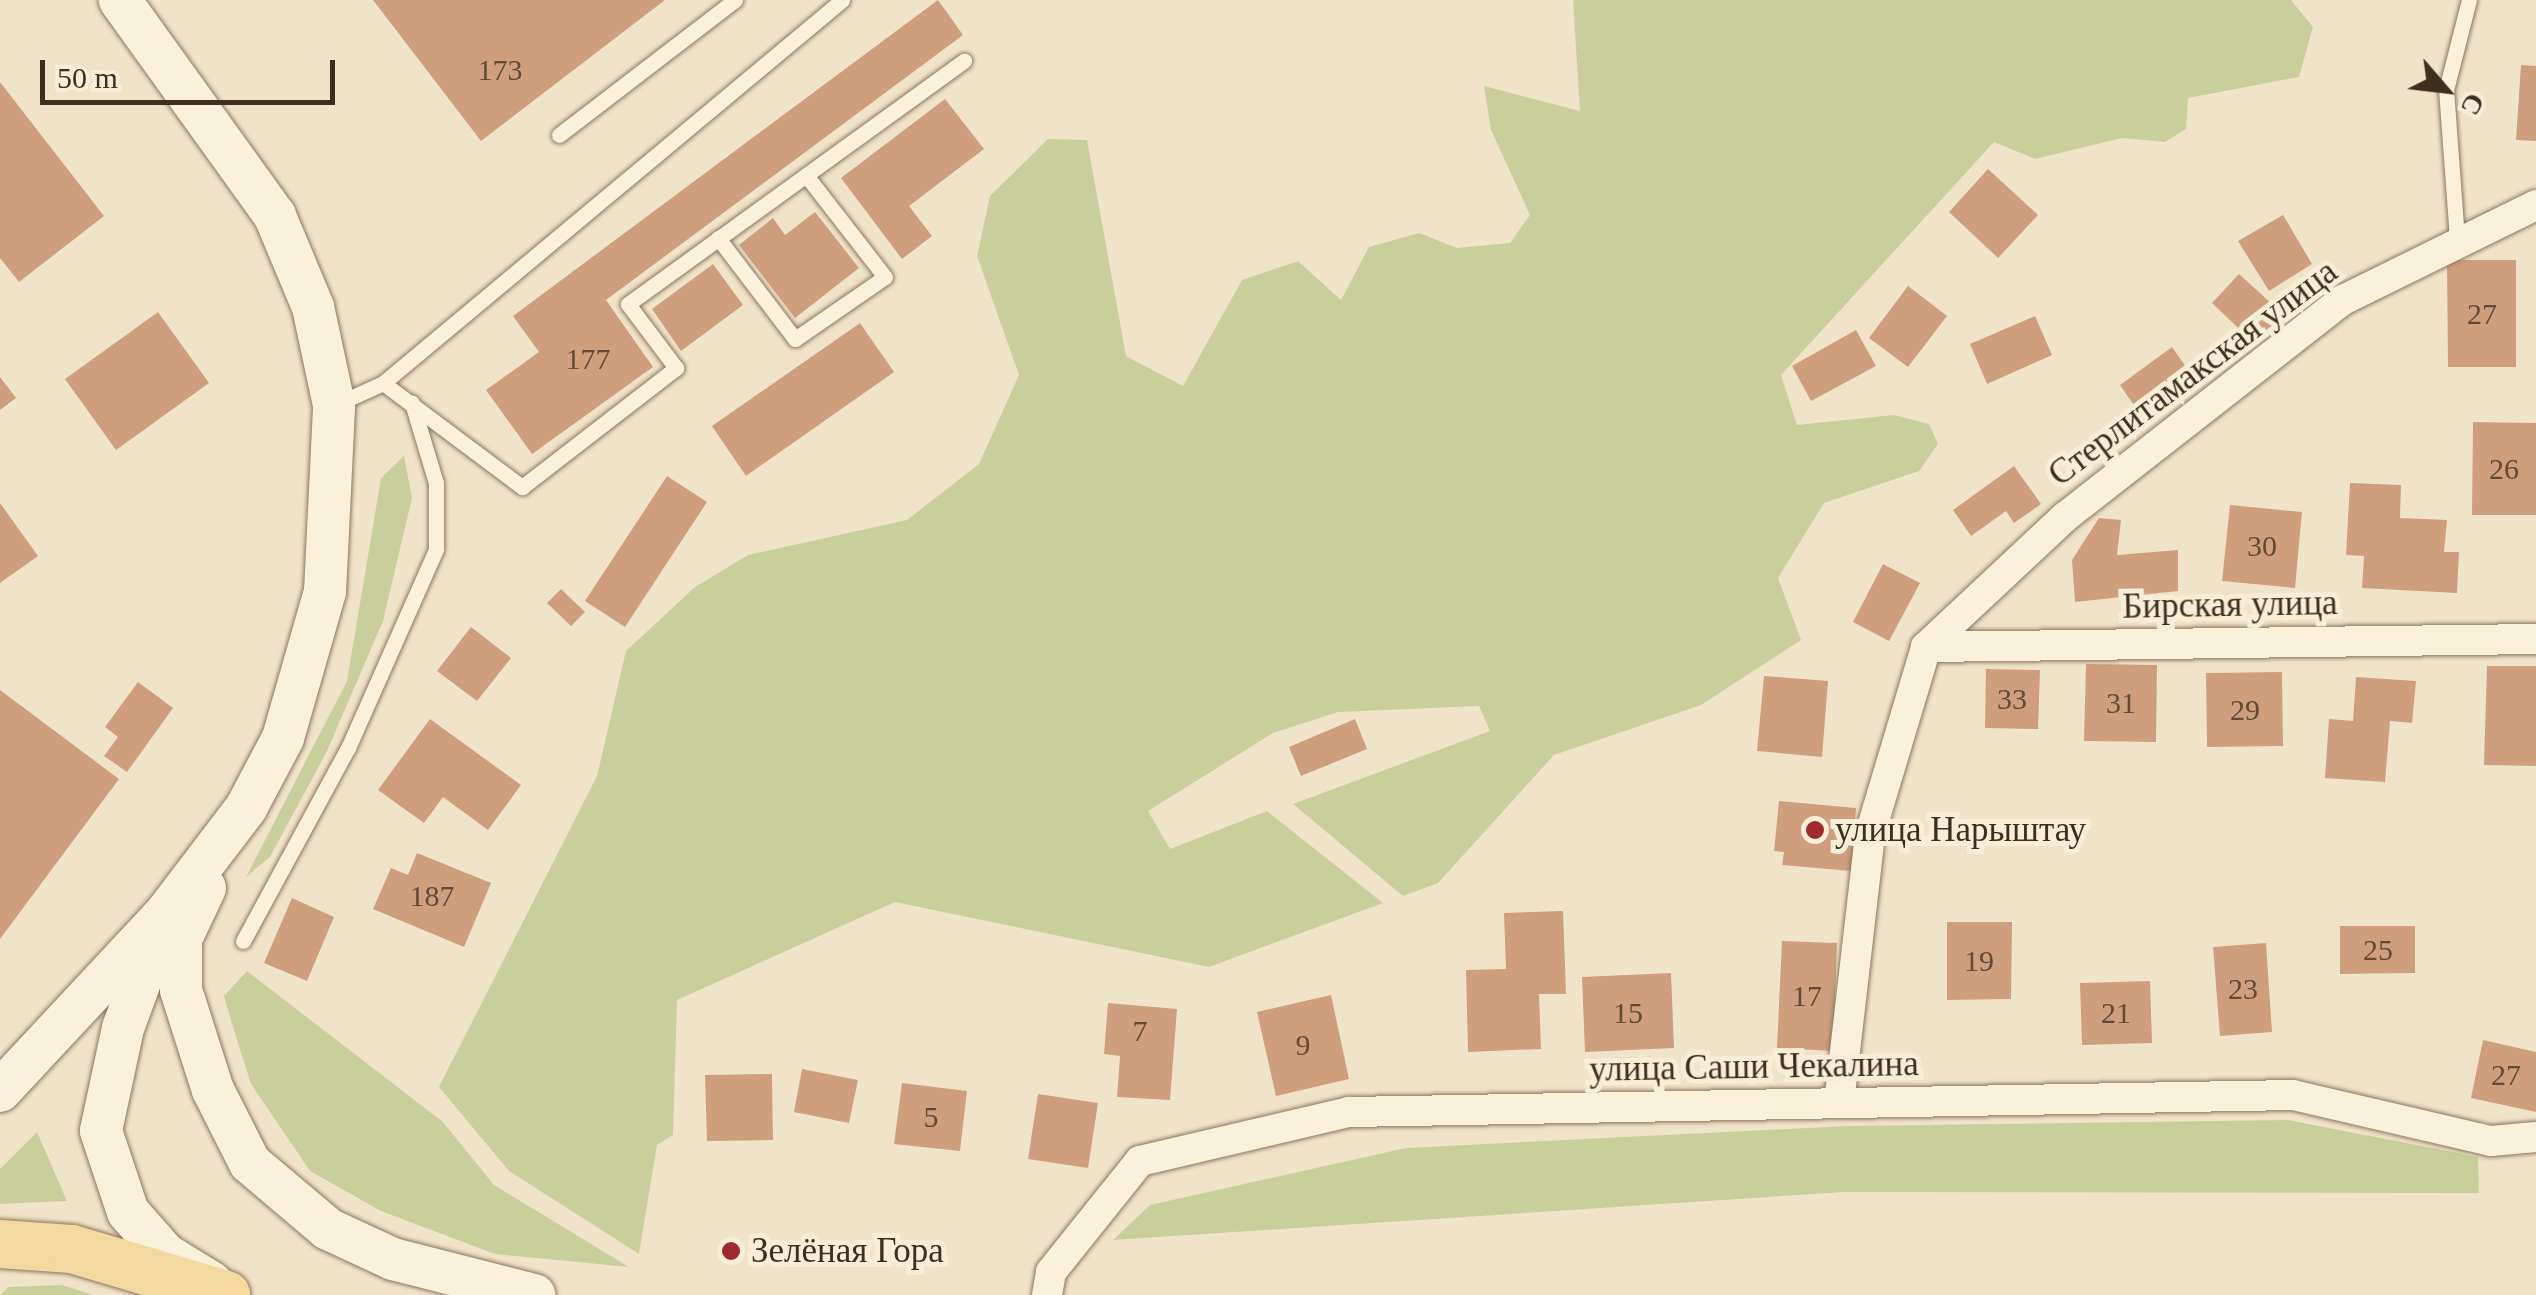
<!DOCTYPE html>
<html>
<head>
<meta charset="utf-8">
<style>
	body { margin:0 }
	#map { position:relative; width:2536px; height:1295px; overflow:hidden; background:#f0e4c8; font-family:"Times New Roman",serif }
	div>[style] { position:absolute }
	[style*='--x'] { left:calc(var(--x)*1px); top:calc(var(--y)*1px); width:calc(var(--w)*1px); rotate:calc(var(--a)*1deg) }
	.green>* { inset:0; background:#c9cf9b }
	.building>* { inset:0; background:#cf9f7d }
	.roads { filter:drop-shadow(0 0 2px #8d765c) drop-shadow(0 0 2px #8d765c) }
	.service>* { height:15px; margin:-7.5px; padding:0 7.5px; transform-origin:7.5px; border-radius:7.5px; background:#faf1dc }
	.minor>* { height:30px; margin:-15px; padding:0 15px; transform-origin:15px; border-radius:15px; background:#faf1dc }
	.secondary>* { height:42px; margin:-21px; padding:0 21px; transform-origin:21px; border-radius:21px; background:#faf1dc }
	.primary>* { height:48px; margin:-24px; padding:0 24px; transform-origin:24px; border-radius:24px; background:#f3d9a0 }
	.dots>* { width:28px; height:28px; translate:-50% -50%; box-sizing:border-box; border:5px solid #f7eed8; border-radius:50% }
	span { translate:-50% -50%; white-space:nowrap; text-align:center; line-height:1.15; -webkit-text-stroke:10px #f7eed8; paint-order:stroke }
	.number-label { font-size:30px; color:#624a37 }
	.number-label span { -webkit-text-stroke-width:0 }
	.street-label { font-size:35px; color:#3d2e20 }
	.poi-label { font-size:35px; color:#3d2e20 }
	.left { translate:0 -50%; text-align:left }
	.north { position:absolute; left:2396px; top:40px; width:100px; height:100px; -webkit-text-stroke:8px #f7eed8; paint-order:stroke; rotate:118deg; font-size:28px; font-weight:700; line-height:40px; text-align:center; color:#3d2e20 }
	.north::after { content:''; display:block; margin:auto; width:35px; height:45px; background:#3d2e20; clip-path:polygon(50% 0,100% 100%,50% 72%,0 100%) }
	.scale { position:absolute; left:40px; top:60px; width:295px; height:45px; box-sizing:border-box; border:5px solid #3d2e20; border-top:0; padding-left:12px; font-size:30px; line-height:35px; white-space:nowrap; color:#3d2e20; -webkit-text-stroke:8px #f7eed8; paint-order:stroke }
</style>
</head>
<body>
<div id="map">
	<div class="green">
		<div style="clip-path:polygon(1573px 0,2291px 0,2313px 27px,2299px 77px,2188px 98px,2186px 129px,2165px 142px,2122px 138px,2035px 159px,1994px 142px,1781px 375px,1797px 425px,1894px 415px,1929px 424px,1938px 444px,1919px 471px,1824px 503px,1778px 578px,1801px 640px,1701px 705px,1554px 755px,1438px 883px,1403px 896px,1293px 804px,1490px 731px,1479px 706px,1338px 712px,1273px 733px,1148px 811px,1170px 849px,1267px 811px,1383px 903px,1209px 967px,895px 902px,677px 1000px,673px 1135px,657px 1145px,639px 1254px,509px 1171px,439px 1087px,597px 776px,626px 651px,695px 587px,748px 555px,907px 520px,979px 464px,1019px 375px,977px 256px,990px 196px,1048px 139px,1087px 140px,1126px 356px,1183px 386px,1242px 280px,1298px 261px,1341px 300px,1369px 247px,1419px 233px,1457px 248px,1510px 243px,1530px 215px,1491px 130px,1484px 86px,1580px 111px)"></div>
		<div style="clip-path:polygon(404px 456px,412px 498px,383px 621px,327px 751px,270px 857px,246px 877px,347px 681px,381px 478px)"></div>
		<div style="clip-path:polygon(247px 971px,443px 1122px,494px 1185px,629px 1267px,495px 1254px,381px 1211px,310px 1171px,251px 1084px,233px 1027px,224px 996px)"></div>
		<div style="clip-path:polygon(2288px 1120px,2478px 1157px,2479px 1193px,1844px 1192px,1113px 1240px,1150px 1205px,1406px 1148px,1846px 1126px)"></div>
		<div style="clip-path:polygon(37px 1132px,67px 1201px,0 1204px,0 1169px)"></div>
		<div style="clip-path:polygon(62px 1285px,93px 1295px,0 1295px,9px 1287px)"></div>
	</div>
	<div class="building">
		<div style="clip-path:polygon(373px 0,665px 0,481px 141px)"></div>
		<div style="clip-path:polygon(938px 0,963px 35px,606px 300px,653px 367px,532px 454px,486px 390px,539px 352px,513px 316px)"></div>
		<div style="clip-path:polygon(2521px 65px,2536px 66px,2536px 141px,2516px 140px)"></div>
		<div style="clip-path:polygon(0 82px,104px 216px,19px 282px,0 258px)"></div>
		<div style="clip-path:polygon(945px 99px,984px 149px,909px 206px,932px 236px,902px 259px,841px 178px)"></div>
		<div style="clip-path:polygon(1988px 169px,2038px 215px,1998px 258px,1949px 212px)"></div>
		<div style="clip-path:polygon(815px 212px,859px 268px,795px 318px,739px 245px,773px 218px,785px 235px)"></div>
		<div style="clip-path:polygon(2283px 215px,2312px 264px,2269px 291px,2238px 241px)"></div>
		<div style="clip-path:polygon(2447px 260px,2516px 260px,2516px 367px,2448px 367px)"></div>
		<div style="clip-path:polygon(713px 264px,743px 305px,681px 351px,652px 309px)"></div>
		<div style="clip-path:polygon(2239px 274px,2284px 315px,2256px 345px,2212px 303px)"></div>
		<div style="clip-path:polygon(1908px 286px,1947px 316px,1908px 367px,1869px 338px)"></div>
		<div style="clip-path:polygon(158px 312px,209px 383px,116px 450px,65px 379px)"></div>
		<div style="clip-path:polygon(2035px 316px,2052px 355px,1987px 384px,1970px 344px)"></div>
		<div style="clip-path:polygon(860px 323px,894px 372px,746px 476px,712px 426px)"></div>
		<div style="clip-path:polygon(1856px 330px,1876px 366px,1811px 401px,1792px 366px)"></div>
		<div style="clip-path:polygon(2172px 347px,2198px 384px,2145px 421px,2120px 385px)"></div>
		<div style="clip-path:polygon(0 377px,16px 398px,0 410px)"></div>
		<div style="clip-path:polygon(2473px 422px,2536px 423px,2536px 515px,2472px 515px)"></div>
		<div style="clip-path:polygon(2014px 466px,2041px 504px,2014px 523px,2006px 511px,1971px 536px,1953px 510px)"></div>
		<div style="clip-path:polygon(667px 476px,707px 502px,625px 627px,585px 601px)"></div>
		<div style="clip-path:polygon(2350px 483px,2401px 485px,2400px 518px,2447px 520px,2444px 552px,2459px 552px,2457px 593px,2362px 588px,2364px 556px,2346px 555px)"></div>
		<div style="clip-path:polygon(0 503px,38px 556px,0 583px)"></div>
		<div style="clip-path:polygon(2230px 505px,2302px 512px,2295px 588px,2222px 581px)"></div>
		<div style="clip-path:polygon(2099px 518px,2121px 520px,2117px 555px,2178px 550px,2178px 591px,2075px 602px,2072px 560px)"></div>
		<div style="clip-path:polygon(1883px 564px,1920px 583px,1889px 641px,1853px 622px)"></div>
		<div style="clip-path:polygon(561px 589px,585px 612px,571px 626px,547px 603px)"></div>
		<div style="clip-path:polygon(471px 627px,511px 658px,477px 701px,437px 671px)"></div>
		<div style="clip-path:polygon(2086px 664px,2157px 665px,2156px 742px,2084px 741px)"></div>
		<div style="clip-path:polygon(2487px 666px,2536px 666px,2536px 766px,2484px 765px)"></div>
		<div style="clip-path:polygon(1986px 669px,2040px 670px,2038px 729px,1985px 728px)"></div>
		<div style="clip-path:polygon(2282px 672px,2283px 746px,2207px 747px,2206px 673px)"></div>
		<div style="clip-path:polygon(1764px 676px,1828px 681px,1822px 757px,1757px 751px)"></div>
		<div style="clip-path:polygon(2356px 677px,2416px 681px,2412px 723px,2390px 721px,2385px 782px,2325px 778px,2329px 719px,2353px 721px)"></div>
		<div style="clip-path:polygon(138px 682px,173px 708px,127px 772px,104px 756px,118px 737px,105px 727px)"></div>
		<div style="clip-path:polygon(0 690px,119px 779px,0 939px)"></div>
		<div style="clip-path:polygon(430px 719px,521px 785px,488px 830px,443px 797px,424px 823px,378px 790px)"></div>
		<div style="clip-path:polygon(1355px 719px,1367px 749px,1301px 776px,1289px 747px)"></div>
		<div style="clip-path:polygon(1779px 801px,1856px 808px,1851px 871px,1782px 865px,1784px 852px,1774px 851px)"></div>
		<div style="clip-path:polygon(417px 853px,491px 883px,464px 947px,373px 909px,391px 868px,408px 875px)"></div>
		<div style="clip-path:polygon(292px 898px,334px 917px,307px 981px,264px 963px)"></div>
		<div style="clip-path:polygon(1563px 911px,1566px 994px,1539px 994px,1541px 1049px,1468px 1052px,1466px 970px,1506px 969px,1504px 913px)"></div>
		<div style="clip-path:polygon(1947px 922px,2012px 922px,2011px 999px,1947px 1000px)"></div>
		<div style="clip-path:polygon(2340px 926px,2415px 926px,2415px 973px,2340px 974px)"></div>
		<div style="clip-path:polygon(1782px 941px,1837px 943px,1833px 1051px,1777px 1048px)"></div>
		<div style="clip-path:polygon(2266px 943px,2272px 1032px,2220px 1036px,2213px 947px)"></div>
		<div style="clip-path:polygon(1671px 973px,1674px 1048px,1585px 1052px,1582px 977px)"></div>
		<div style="clip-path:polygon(2150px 981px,2152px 1043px,2082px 1045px,2080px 983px)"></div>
		<div style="clip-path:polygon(1331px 995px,1349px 1079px,1276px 1096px,1257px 1012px)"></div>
		<div style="clip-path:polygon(1108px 1003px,1177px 1009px,1170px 1100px,1117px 1097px,1120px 1056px,1104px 1054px)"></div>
		<div style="clip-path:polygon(2483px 1040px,2536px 1052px,2536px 1112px,2471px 1098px)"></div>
		<div style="clip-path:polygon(802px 1069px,858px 1080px,849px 1123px,794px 1112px)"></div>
		<div style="clip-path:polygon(772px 1074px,773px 1140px,707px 1141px,705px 1075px)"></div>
		<div style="clip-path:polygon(902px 1083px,967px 1091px,960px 1151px,894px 1144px)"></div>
		<div style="clip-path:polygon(1038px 1094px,1098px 1103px,1088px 1168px,1028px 1159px)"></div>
	</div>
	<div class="roads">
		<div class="service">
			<div style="--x:559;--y:135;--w:222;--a:-37.5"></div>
			<div style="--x:718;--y:238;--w:127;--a:52.7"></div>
			<div style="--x:795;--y:339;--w:109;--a:-34.6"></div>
			<div style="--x:885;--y:277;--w:129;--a:-127.8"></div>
			<div style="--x:2457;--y:239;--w:149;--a:-94.2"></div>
			<div style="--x:2446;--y:90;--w:93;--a:-75.7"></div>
			<div style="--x:383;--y:383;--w:174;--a:36.8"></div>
			<div style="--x:522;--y:487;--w:195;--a:-37.7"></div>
			<div style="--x:676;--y:368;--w:80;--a:-126.9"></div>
			<div style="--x:628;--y:304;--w:415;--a:-35.9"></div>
			<div style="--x:337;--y:404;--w:51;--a:-24.5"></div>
			<div style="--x:383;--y:383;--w:598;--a:-39.84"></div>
			<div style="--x:243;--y:941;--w:220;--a:-61.5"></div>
			<div style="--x:348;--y:748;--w:218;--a:-66.1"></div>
			<div style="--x:436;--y:549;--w:66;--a:-90"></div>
			<div style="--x:436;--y:483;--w:84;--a:-106.7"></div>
		</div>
		<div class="minor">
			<div style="--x:1926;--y:647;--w:190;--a:-43.1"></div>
			<div style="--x:2065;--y:517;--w:353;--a:-38"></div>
			<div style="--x:2343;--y:300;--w:215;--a:-26.2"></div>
			<div style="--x:1926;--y:647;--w:610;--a:-0.75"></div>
			<div style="--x:1839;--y:1103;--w:271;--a:-83.4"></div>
			<div style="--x:1870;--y:834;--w:195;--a:-73.3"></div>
			<div style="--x:1047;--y:1295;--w:23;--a:-80"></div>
			<div style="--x:1051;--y:1272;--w:142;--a:-51.3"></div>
			<div style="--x:1140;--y:1161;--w:215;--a:-13.2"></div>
			<div style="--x:1349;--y:1112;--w:944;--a:-1.03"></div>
			<div style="--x:2293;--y:1095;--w:203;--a:13.1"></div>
			<div style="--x:2491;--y:1141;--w:45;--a:-5.1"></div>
		</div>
		<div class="secondary">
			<div style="--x:205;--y:888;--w:56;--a:115.2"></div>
			<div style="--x:181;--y:939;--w:51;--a:90"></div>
			<div style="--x:181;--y:990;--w:105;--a:72.3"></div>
			<div style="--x:213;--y:1090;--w:82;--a:63.1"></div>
			<div style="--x:250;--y:1163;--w:102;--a:40.2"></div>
			<div style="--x:328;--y:1229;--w:72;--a:24.8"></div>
			<div style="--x:393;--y:1259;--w:146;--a:14.3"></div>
			<div style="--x:158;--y:933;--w:101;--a:110.2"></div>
			<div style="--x:123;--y:1028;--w:105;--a:102.1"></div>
			<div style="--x:101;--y:1131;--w:85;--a:71.6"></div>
			<div style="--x:128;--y:1212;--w:56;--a:48.6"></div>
			<div style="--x:165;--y:1254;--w:55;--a:31.7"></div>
			<div style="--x:0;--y:1091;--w:243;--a:-47"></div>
			<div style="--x:166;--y:913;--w:132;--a:-52.7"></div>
			<div style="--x:246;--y:808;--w:79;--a:-62.1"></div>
			<div style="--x:283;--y:738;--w:152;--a:-74"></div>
			<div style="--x:325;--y:592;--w:187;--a:-87.2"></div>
			<div style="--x:334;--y:405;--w:100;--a:-102.1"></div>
			<div style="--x:313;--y:307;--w:99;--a:-112.7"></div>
			<div style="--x:275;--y:216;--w:266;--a:-125.7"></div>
		</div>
		<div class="primary">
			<div style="--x:0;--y:1244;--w:72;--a:4"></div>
			<div style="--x:72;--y:1249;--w:161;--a:16.6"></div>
		</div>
	</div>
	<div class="dots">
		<div style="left:1815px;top:830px;background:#9e2a2b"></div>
		<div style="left:731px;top:1251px;background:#9e2a2b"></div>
	</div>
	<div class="number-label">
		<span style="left:500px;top:70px">173</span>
		<span style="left:2482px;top:314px">27</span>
		<span style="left:588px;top:359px">177</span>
		<span style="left:2504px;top:469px">26</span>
		<span style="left:2262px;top:546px">30</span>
		<span style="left:2012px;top:699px">33</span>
		<span style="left:2121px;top:703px">31</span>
		<span style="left:2245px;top:710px">29</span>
		<span style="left:432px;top:896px">187</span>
		<span style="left:2378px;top:950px">25</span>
		<span style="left:1979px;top:961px">19</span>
		<span style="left:2243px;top:989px">23</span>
		<span style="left:1807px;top:996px">17</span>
		<span style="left:1628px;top:1013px">15</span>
		<span style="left:2116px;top:1013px">21</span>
		<span style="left:1140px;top:1031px">7</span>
		<span style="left:1303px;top:1045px">9</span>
		<span style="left:2506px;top:1075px">27</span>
		<span style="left:931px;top:1117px">5</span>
	</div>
	<div class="street-label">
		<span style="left:2193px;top:373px;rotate:-37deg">Стерлитамакская улица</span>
		<span style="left:2230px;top:605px;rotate:-1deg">Бирская улица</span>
		<span style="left:1754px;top:1067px;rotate:-1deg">улица Саши Чекалина</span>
	</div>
	<div class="poi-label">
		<span class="left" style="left:1835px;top:830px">улица Нарыштау</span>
		<span class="left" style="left:751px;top:1251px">Зелёная Гора</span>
	</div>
	<div class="north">С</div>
	<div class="scale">50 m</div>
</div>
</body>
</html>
